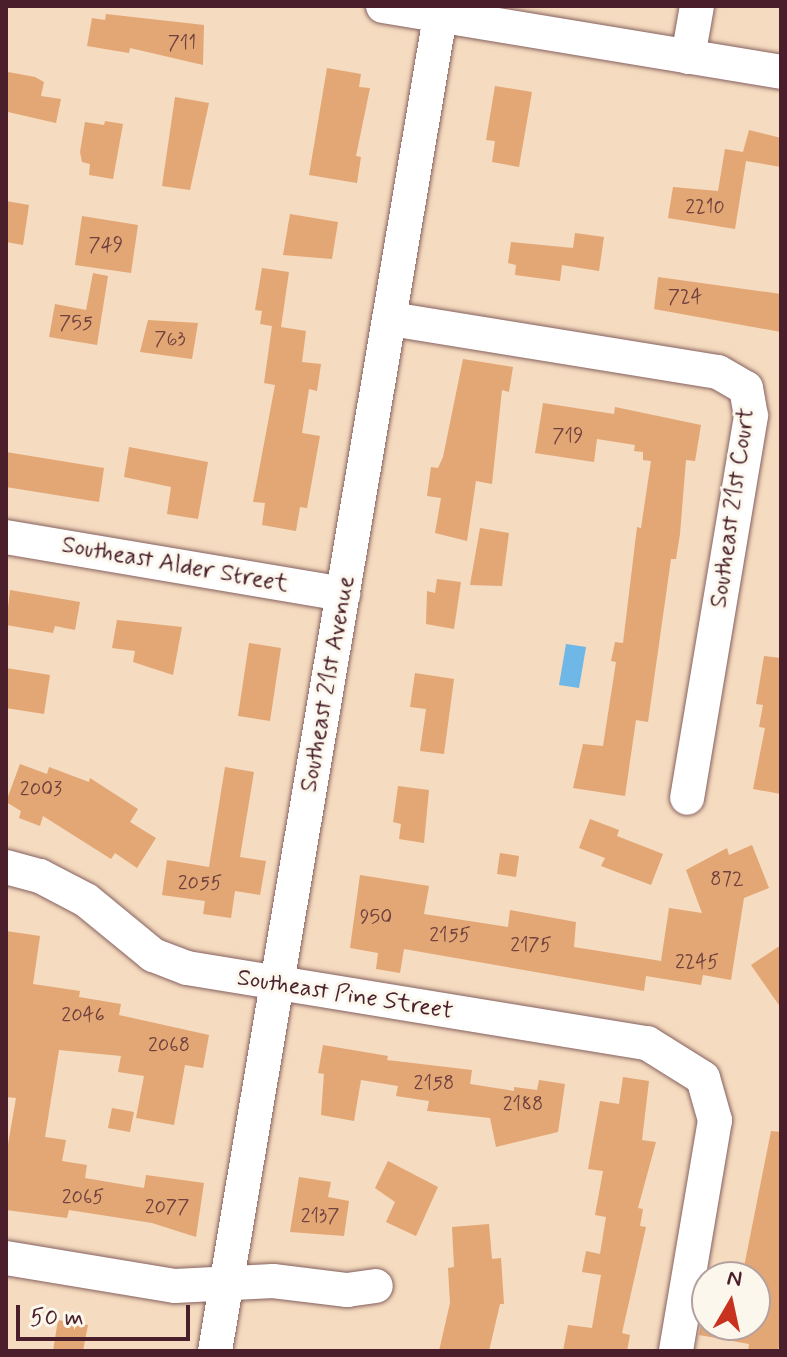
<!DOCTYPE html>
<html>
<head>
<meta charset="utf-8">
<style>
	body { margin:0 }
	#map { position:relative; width:787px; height:1357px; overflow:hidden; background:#f5dbbf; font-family:Mynerve,sans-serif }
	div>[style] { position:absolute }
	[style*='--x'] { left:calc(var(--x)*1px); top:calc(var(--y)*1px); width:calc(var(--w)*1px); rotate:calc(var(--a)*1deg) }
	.water>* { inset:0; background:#6fb7e7 }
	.building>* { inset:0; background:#e3a675 }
	.roads { filter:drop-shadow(0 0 2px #86615f) drop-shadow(0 0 2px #86615f) }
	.minor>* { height:34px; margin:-17px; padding:0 17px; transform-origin:17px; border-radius:17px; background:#fff }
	span { translate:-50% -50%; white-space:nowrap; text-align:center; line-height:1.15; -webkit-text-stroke:6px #fbf7ec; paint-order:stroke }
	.number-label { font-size:20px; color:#70413e }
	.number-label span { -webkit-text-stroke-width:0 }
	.street-label { font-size:24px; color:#4a1f2b }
	.frame { position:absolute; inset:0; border:8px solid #4a1f2b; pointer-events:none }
	.north { position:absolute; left:691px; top:1261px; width:80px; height:80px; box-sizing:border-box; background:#fbf7ec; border:2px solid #b4a19f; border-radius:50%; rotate:9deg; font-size:22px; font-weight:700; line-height:32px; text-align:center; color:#4a1f2b }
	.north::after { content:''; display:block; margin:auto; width:28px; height:36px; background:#c8321e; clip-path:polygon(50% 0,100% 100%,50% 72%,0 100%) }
	.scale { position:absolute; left:16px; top:1305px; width:174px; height:36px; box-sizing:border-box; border:4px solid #4a1f2b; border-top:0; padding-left:10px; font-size:24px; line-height:28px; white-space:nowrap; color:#4a1f2b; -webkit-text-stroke:6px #fbf7ec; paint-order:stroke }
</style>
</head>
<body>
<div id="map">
	<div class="water">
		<div style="clip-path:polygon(566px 644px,586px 647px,579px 688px,559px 685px)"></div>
	</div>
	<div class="building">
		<div style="clip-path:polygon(106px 14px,204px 25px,203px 65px,130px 48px,129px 53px,87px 46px,92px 18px,105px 20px)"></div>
		<div style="clip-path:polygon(327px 68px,361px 74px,359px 87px,370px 88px,356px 156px,361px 157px,357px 183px,309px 175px)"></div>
		<div style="clip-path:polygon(8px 72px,35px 77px,44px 82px,41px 96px,61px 99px,56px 123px,8px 112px)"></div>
		<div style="clip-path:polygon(495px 86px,532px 92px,519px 167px,492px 162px,495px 141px,486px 140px)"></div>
		<div style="clip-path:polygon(175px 97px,209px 103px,190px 190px,162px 186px)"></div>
		<div style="clip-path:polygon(105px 121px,123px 124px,113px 179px,89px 175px,90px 164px,82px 162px,80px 152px,85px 122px,104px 125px)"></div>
		<div style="clip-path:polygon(749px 130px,781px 138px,781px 167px,746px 161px,735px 229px,668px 218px,673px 187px,718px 191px,725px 149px,743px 152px)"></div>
		<div style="clip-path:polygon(6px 201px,29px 205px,23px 245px,6px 242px)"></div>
		<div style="clip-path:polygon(290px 214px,338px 222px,332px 259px,283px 255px)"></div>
		<div style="clip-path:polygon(82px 216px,138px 225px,131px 273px,75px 265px)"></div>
		<div style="clip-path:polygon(575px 233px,604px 237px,599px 271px,562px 265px,560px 281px,515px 275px,516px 265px,508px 263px,511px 242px,573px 248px)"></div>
		<div style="clip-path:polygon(262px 268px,289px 272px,281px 327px,306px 331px,302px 362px,321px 364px,317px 391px,309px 389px,302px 433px,320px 436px,307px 508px,300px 507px,296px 531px,262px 525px,265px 503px,253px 502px,275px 385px,264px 383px,272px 326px,260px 324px,262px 311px,255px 310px)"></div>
		<div style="clip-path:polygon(93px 273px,108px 276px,97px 345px,49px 337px,55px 304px,86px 310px)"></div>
		<div style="clip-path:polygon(658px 277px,781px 294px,781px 332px,654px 309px)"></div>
		<div style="clip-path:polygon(148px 320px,198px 323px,192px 359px,140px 352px)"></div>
		<div style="clip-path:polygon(463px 359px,513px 367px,509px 392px,502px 390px,492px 484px,476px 481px,467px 541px,435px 533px,441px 498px,427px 496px,431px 467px,438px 468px,443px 457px)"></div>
		<div style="clip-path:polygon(543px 403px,614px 414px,615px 407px,701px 425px,695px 461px,686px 460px,680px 534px,676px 559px,671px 559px,648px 722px,636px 720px,625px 796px,573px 788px,583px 744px,603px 746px,616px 662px,611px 661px,615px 642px,623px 643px,637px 527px,641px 528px,651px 461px,643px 460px,643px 452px,634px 451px,635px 445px,597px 439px,594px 462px,535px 453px)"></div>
		<div style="clip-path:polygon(129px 447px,208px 462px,198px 519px,167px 514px,171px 487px,124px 477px)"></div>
		<div style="clip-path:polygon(6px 452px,104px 468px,99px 502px,6px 487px)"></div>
		<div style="clip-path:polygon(480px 528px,509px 533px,502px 586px,470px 585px)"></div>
		<div style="clip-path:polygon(437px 579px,461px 582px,454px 629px,426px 624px,427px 591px,435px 593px)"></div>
		<div style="clip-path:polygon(10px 590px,80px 602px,75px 630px,55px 626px,53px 633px,6px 625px)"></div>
		<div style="clip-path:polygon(117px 620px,182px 627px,173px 675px,133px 662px,135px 651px,112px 648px)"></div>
		<div style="clip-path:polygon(249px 643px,281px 648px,270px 721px,238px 716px)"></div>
		<div style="clip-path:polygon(764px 656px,781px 658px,781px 794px,753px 789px,765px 728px,759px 727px,763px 705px,756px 704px)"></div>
		<div style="clip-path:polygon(6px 668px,50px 675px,44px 714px,6px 708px)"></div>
		<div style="clip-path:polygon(415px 673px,454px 679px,444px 754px,420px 751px,426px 709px,410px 707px)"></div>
		<div style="clip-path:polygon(20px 764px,47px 774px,49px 767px,89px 782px,90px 778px,138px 809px,130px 822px,156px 838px,137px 868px,115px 853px,111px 859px,43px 816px,40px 826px,19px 818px,21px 811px,6px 802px)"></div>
		<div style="clip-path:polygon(225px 767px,254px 772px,240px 857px,266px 861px,260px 895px,235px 891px,231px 918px,203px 914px,205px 901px,162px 895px,167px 860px,209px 867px)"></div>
		<div style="clip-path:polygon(398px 786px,429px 790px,424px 843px,399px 839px,401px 824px,393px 822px)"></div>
		<div style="clip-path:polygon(590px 819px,619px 830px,617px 836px,663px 854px,651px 885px,601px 866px,605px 858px,579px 848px)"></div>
		<div style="clip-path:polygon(752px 845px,769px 888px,744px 898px,731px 980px,703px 975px,701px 985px,646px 976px,644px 991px,404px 949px,400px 973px,376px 969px,378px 953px,350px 948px,360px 875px,429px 886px,424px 914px,508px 927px,510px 910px,576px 922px,574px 947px,661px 961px,669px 908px,702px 913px,686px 870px,727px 848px,729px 855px)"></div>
		<div style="clip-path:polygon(500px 853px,519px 856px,516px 877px,497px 874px)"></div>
		<div style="clip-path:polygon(6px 931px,40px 936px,33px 984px,80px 991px,79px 997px,121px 1004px,119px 1015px,209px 1035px,203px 1068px,185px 1065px,174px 1125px,136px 1118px,144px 1076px,118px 1072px,121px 1056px,59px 1050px,45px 1137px,66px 1140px,62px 1161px,87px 1165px,85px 1178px,144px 1188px,146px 1175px,204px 1183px,196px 1237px,152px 1223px,69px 1210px,67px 1218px,6px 1210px,6px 1156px,16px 1098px,6px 1097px)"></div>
		<div style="clip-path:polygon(781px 945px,781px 1008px,751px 965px)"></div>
		<div style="clip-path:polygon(323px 1045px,388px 1056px,387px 1060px,472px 1070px,470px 1084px,514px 1091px,514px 1087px,537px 1090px,539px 1080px,565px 1084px,558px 1132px,496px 1147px,490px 1118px,427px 1111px,429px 1101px,396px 1096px,398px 1086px,361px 1080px,354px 1121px,321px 1115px,324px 1074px,318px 1073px)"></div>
		<div style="clip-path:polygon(623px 1077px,649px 1081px,642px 1140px,656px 1142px,638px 1208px,643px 1209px,640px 1226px,646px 1227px,622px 1333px,630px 1335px,627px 1351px,563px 1351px,568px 1325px,592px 1328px,601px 1275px,582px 1272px,586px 1251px,600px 1254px,606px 1217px,595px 1215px,603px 1171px,588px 1169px,600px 1101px,619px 1104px)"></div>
		<div style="clip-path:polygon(112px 1108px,134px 1112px,130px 1132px,108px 1128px)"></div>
		<div style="clip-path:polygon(771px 1131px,781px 1132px,781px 1334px,778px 1351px,748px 1351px,749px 1344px,699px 1335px,701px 1325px,755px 1325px,755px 1277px,742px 1277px)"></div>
		<div style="clip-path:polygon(388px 1161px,438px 1187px,416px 1236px,386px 1222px,395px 1202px,375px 1188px)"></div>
		<div style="clip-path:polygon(299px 1177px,331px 1182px,328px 1197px,349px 1201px,344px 1236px,290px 1232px)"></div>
		<div style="clip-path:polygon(489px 1224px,492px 1259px,501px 1258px,504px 1304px,500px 1304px,489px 1351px,439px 1351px,450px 1303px,448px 1268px,454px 1267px,452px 1227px)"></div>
		<div style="clip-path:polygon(58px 1320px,88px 1325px,83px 1351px,53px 1351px)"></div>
	</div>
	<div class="roads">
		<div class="minor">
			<div style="--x:383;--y:6;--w:403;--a:9.4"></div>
			<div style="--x:688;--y:57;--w:52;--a:-80"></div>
			<div style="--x:391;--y:319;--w:331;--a:9.2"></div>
			<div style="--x:718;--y:372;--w:32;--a:30"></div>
			<div style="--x:746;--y:388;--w:28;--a:80"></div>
			<div style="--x:751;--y:416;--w:387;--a:99.5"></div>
			<div style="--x:6;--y:537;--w:342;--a:9.6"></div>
			<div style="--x:6;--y:867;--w:35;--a:15"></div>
			<div style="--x:40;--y:876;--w:52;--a:27.6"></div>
			<div style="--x:86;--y:900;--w:87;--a:39.4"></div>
			<div style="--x:153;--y:955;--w:36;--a:21"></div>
			<div style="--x:187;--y:968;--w:466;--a:9.3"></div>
			<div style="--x:647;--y:1043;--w:66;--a:32"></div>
			<div style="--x:703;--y:1078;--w:44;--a:74.1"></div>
			<div style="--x:715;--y:1120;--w:234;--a:99.6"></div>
			<div style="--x:6;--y:1258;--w:171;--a:9.4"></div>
			<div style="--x:175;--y:1286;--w:98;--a:-2.9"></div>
			<div style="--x:273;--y:1281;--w:75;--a:6.9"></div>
			<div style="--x:347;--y:1290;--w:29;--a:-8"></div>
			<div style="--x:215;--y:1351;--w:1354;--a:-80.43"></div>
		</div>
	</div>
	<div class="number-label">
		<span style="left:182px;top:43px">711</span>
		<span style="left:705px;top:207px">2210</span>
		<span style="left:106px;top:245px">749</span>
		<span style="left:685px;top:297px">724</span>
		<span style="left:76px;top:323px">755</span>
		<span style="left:170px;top:339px">763</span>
		<span style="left:568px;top:436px">719</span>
		<span style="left:41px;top:789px">2003</span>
		<span style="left:727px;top:879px">872</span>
		<span style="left:200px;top:883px">2055</span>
		<span style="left:376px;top:917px">950</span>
		<span style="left:450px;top:935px">2155</span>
		<span style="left:531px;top:945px">2175</span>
		<span style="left:697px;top:962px">2245</span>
		<span style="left:83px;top:1015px">2046</span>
		<span style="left:169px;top:1045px">2068</span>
		<span style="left:434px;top:1083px">2158</span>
		<span style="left:523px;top:1104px">2188</span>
		<span style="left:83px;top:1197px">2065</span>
		<span style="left:167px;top:1207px">2077</span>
		<span style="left:320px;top:1216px">2137</span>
	</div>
	<div class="street-label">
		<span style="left:733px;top:508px;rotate:-82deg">Southeast 21st Court</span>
		<span style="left:175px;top:565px;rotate:10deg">Southeast Alder Street</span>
		<span style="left:328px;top:684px;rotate:-80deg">Southeast 21st Avenue</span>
		<span style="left:345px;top:995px;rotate:9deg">Southeast Pine Street</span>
	</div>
	<div class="frame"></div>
	<div class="north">N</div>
	<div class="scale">50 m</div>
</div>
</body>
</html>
